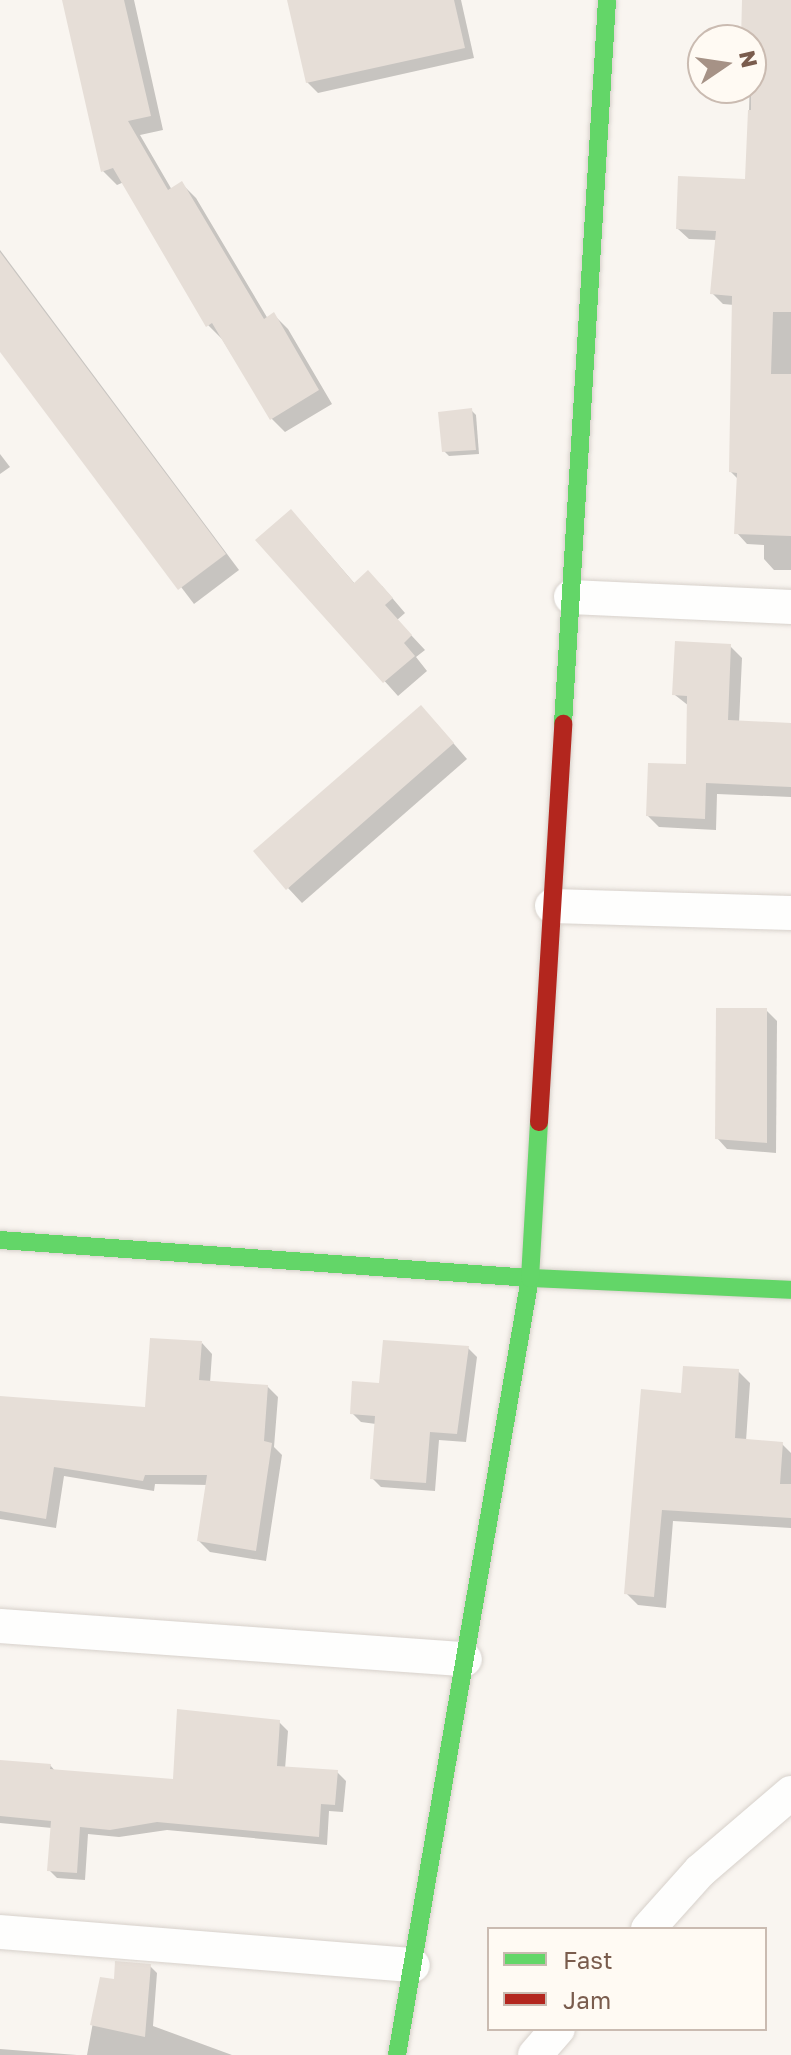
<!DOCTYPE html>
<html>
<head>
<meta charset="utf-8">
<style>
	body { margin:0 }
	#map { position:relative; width:791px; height:2055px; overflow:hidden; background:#f9f5f0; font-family:"Golos Text",sans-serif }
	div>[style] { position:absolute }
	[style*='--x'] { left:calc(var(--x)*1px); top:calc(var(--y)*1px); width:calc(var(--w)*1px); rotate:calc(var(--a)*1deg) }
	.shadow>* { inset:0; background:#0003 }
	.building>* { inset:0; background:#e6ded7 }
	.roads { filter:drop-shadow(0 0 2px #d7d1cb) drop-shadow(0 0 2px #d7d1cb) }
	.street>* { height:34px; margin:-17px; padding:0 17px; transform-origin:17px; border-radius:17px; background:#fefefd }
	.fast>* { height:18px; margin:-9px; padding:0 9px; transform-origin:9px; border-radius:9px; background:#63d668 }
	.jam>* { height:18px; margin:-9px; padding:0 9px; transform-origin:9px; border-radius:9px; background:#b3261e }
	span { translate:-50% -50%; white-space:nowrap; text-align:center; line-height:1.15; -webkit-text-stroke:6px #fffaf3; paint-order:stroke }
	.legend { position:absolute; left:487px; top:1927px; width:280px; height:104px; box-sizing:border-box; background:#fffaf3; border:2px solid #cabbb1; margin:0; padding:10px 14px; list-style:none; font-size:24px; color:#7a5c4d }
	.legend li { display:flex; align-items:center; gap:16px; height:40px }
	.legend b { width:40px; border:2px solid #cabbb1 }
	.north { position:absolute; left:687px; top:24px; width:80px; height:80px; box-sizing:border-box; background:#fffaf3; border:2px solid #cabbb1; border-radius:50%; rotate:77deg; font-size:22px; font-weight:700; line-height:32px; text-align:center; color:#7a5c4d }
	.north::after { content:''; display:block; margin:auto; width:28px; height:36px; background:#a69286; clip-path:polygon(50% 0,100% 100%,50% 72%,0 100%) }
</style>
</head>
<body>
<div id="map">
	<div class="shadow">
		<div style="clip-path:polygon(64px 0,134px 0,163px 130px,140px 135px,172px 190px,182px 184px,196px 198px,268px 319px,274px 315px,288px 329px,332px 404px,285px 432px,271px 418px,222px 339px,208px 325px,124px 182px,117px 185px,103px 171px)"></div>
		<div style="clip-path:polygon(289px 0,461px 0,474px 58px,318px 93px,307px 82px)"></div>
		<div style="clip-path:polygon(744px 0,791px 0,791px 570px,774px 570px,764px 559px,764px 545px,747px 544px,737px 533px,738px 479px,731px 472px,734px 305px,723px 304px,712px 293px,717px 240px,689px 239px,678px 229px,747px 181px,751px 40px,743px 40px)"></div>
		<div style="clip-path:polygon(0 250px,239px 570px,194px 604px,0 349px)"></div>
		<div style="clip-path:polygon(471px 410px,476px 415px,479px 454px,449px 456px,444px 451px)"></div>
		<div style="clip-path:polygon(0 454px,10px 467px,0 474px)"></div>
		<div style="clip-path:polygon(304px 525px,355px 584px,382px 586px,405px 613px,397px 620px,425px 650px,416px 657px,427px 671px,398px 696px,258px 540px)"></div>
		<div style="clip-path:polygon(730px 646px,742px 658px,739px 723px,791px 725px,791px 797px,717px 794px,716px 830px,659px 827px,648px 816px,688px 766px,689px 706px,675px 695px)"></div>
		<div style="clip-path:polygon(435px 722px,467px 759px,302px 903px,288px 888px)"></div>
		<div style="clip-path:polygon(766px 1010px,777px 1021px,776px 1153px,727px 1149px,717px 1138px)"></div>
		<div style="clip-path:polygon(202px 1343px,212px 1354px,210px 1383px,267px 1386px,278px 1397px,274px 1447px,282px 1455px,266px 1561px,210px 1552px,199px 1541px,208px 1485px,155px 1484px,154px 1491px,64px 1476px,56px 1528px,0 1519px,0 1398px,147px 1409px)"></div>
		<div style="clip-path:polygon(468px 1348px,477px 1357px,466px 1442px,439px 1440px,435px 1491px,381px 1487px,372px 1478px,376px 1424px,361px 1422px,352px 1413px,381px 1385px)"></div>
		<div style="clip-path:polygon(738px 1371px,750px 1383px,746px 1441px,782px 1444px,791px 1453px,791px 1528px,673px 1521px,666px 1608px,638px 1605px,626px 1593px,683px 1395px)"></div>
		<div style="clip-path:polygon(279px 1722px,288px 1731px,285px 1769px,337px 1772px,346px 1781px,343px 1812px,329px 1811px,327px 1845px,167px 1830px,119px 1837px,88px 1834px,85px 1880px,57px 1878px,49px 1870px,52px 1828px,0 1823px,0 1762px,50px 1765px,56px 1772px,175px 1781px)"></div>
		<div style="clip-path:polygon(150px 1966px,157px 1973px,153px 2026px,232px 2055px,87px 2055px,101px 1979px,116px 1982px)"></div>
		<div style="clip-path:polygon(0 2049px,77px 2055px,0 2055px)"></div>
	</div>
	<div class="building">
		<div style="clip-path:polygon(62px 0,124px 0,151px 116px,128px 121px,168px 190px,182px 181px,264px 319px,274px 312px,319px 390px,270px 420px,212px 323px,206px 327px,113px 168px,101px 172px)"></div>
		<div style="clip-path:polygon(287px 0,454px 0,465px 48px,306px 83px)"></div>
		<div style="clip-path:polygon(742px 0,791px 0,791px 312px,773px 312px,771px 374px,791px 374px,791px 536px,734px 534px,737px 473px,729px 472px,732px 296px,710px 294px,716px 231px,676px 229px,678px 176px,745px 179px,748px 110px,751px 110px,751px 40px,741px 40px)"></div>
		<div style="clip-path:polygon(0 252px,226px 554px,178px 590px,0 352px)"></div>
		<div style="clip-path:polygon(472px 408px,476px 450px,442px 452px,438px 412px)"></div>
		<div style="clip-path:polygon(291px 509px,354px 583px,368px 570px,393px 598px,385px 605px,412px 635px,404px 643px,415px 656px,383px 683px,255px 540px)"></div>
		<div style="clip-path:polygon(675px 641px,731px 644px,728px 720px,791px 723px,791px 787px,706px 783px,705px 819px,646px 816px,648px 763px,686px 764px,687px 696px,672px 695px)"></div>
		<div style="clip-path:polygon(421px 705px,454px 743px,286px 890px,253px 851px)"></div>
		<div style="clip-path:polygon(716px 1008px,767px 1008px,767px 1143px,715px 1139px)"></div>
		<div style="clip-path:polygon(150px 1338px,202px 1341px,199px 1380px,268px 1385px,264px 1441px,272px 1443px,256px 1551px,197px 1541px,207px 1475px,145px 1475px,143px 1481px,54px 1467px,46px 1519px,0 1511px,0 1396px,145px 1407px)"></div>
		<div style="clip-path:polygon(383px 1340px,469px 1346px,457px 1434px,430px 1432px,426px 1483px,370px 1479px,375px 1416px,350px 1414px,352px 1381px,379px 1383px)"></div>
		<div style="clip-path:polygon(683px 1366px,739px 1369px,735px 1438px,783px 1442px,780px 1484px,791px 1484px,791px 1518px,662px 1510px,654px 1597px,624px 1594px,641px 1389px,681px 1393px)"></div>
		<div style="clip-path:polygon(177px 1709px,280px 1720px,277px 1766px,338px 1770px,335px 1805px,321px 1804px,319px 1837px,157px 1822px,110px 1830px,80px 1827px,77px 1873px,47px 1871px,51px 1821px,0 1816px,0 1760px,51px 1764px,50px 1769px,173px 1779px)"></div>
		<div style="clip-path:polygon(115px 1961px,151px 1964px,145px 2037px,90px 2025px,100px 1977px,114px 1979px)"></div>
	</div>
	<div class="roads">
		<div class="street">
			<div style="--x:571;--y:597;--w:220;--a:2.6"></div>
			<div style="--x:552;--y:906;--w:239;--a:1.7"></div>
			<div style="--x:0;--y:1626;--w:466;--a:4.1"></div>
			<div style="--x:648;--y:1929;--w:78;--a:-48.1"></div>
			<div style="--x:700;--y:1871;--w:120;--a:-40.6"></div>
			<div style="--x:0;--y:1932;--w:414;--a:4.6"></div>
			<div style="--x:535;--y:2055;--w:35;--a:-49"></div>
		</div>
		<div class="fast">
			<div style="--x:563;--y:724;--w:725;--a:-86.52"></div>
			<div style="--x:0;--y:1240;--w:531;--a:4.1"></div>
			<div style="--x:530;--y:1278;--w:261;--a:2.6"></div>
			<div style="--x:397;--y:2055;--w:788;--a:-80.29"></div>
			<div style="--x:530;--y:1278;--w:156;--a:-86.7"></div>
		</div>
		<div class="jam">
			<div style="--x:539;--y:1122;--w:399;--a:-86.5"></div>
		</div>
	</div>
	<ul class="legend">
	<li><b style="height:10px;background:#63d668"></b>Fast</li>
	<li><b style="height:10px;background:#b3261e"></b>Jam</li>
	</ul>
	<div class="north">N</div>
</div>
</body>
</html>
